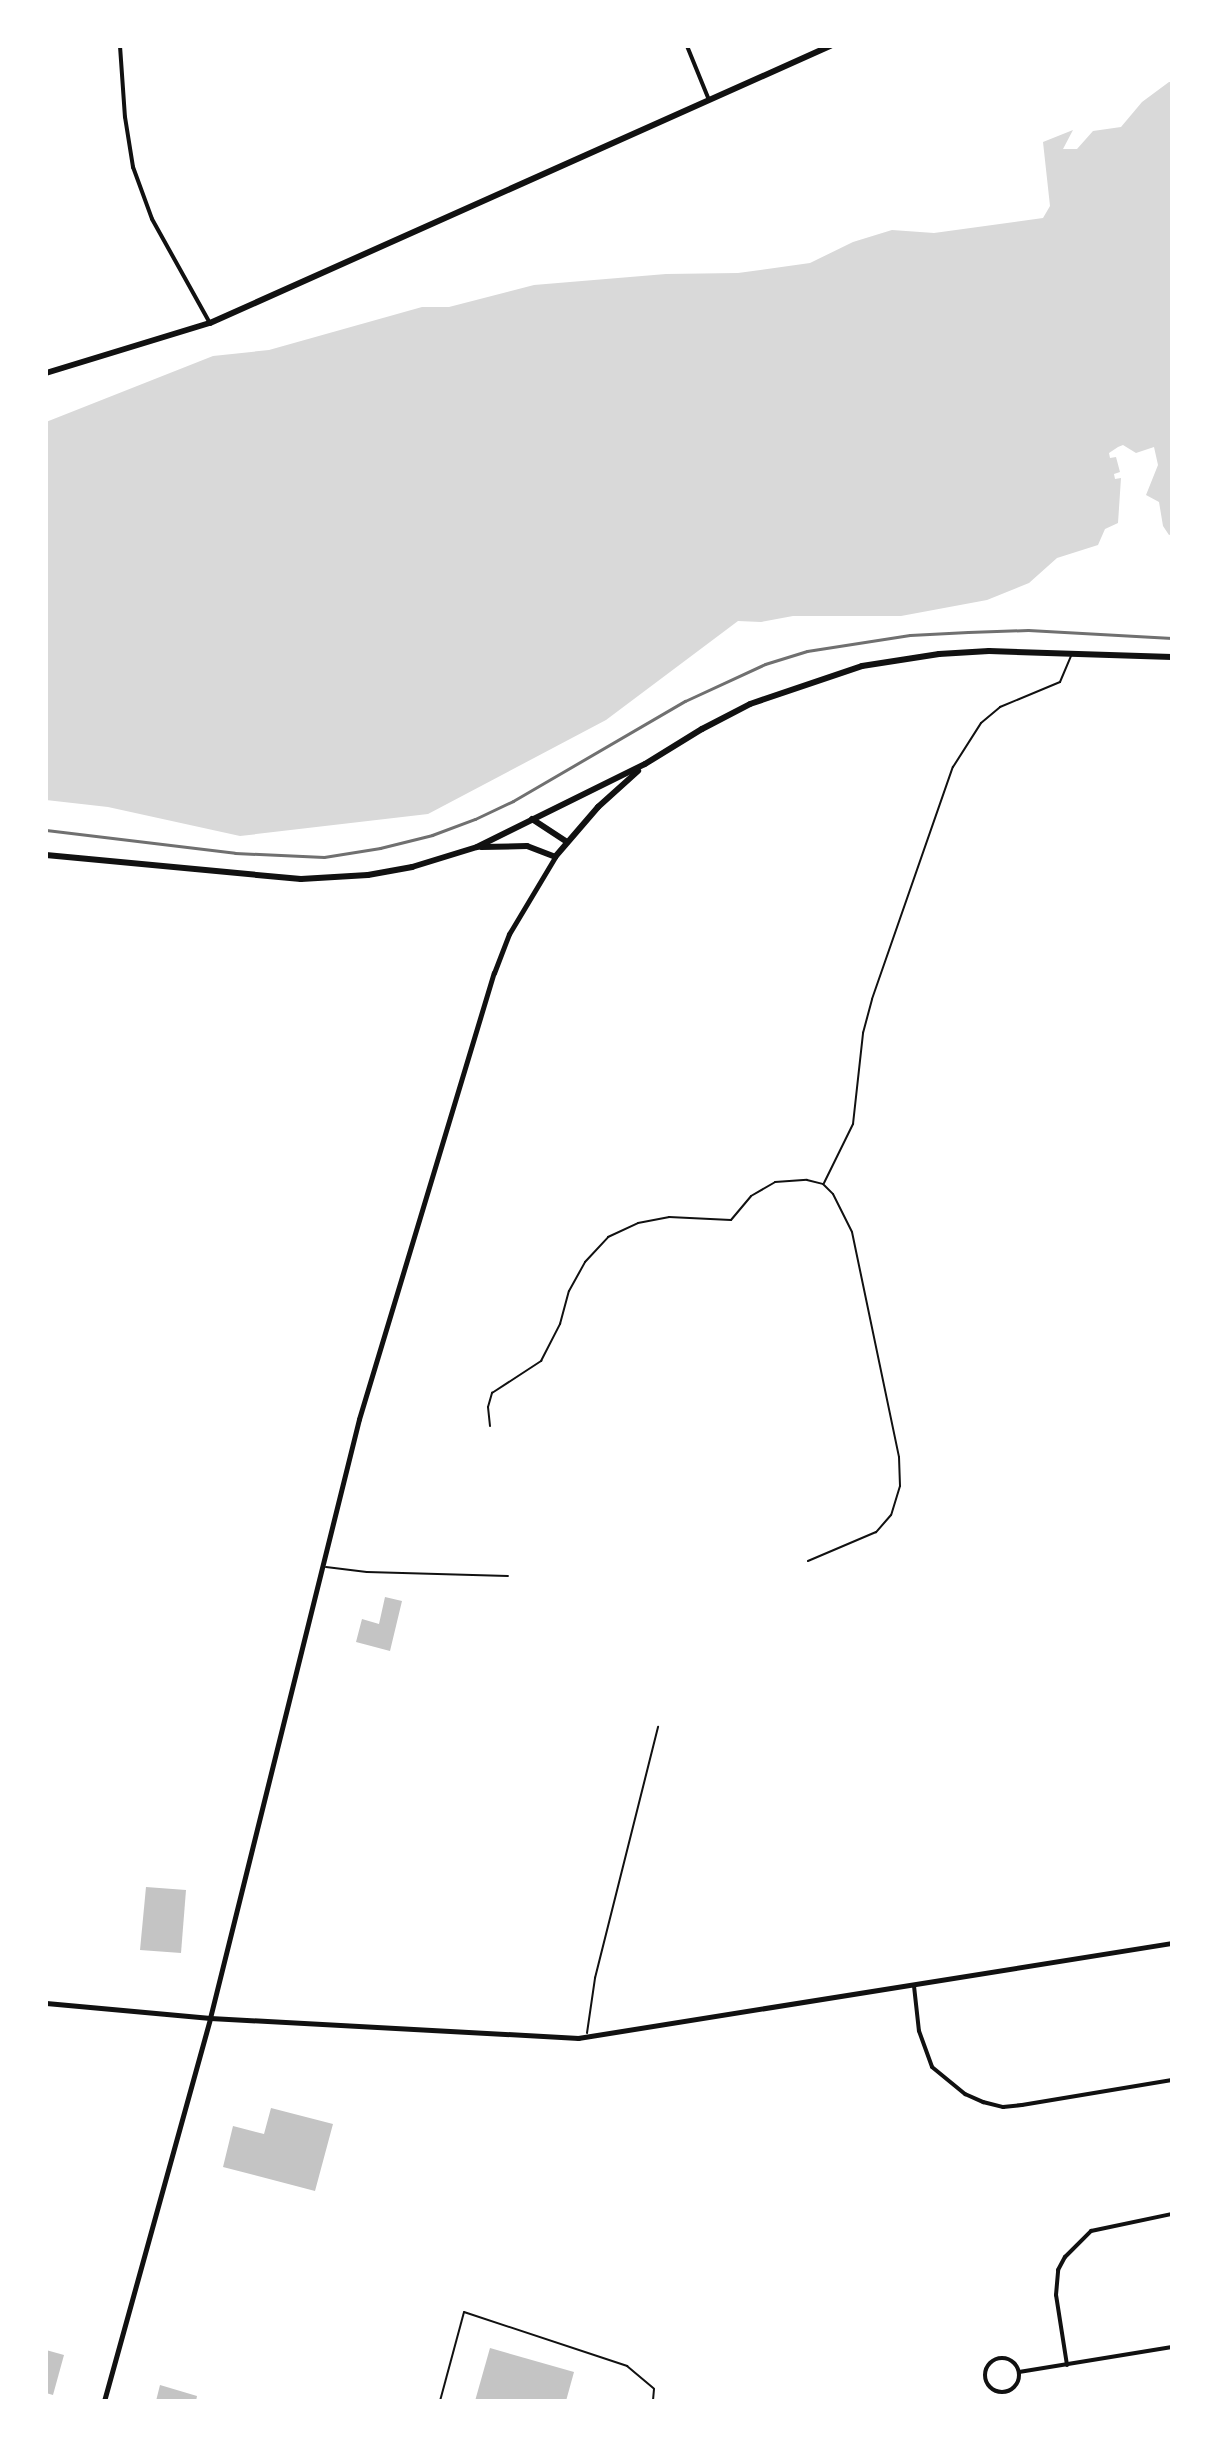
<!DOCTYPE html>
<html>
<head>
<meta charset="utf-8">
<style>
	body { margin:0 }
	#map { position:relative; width:1218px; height:2447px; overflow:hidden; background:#fff; font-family:"Golos Text",sans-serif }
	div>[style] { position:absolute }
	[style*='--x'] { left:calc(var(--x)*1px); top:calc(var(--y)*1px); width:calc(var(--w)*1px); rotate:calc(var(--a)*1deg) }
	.water>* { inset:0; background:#d9d9d9 }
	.building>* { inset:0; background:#c4c4c4 }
	.service>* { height:2px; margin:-1px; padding:0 1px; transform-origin:1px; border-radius:1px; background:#111 }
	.minor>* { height:4px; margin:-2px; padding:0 2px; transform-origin:2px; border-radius:2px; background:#111 }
	.minor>.ring { margin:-2px; padding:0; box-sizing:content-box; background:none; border:4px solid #111; border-radius:50% }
	.tertiary>* { height:5px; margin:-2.5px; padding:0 2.5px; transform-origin:2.5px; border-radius:2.5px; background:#111 }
	.secondary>* { height:5px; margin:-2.5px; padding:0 2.5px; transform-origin:2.5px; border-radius:2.5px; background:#111 }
	.primary>* { height:6px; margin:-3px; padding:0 3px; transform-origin:3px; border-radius:3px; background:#111 }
	.rail>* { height:3px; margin:-1.5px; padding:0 1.5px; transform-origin:1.5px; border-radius:1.5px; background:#707070 }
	span { translate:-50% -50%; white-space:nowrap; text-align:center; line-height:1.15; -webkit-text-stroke:6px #fff; paint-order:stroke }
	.frame { position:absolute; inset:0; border:48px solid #fff; pointer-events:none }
</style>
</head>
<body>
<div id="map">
	<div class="water">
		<div style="clip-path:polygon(1169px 82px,1172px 82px,1172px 534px,1169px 535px,1163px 526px,1159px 502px,1146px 495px,1158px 465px,1154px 447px,1136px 453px,1123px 445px,1118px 447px,1109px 453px,1110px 458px,1116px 457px,1120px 472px,1114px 474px,1115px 479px,1121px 478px,1118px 523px,1105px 529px,1098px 545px,1057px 558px,1029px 583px,987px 600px,901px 616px,793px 616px,761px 622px,738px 621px,606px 720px,428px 814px,240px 836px,108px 807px,46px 800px,46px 422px,213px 356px,269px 350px,422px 307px,449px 307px,534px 285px,666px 274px,738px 273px,810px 263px,853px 242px,892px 230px,934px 233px,1043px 218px,1050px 206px,1043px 142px,1073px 130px,1063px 149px,1077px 149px,1093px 131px,1121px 127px,1142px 102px)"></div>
	</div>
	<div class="building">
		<div style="clip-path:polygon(385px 1597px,402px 1601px,390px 1651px,356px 1642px,362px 1619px,379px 1624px)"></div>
		<div style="clip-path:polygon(146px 1887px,186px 1890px,181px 1953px,140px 1950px)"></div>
		<div style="clip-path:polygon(271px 2108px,333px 2124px,315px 2191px,223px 2167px,233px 2126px,264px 2134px)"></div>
		<div style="clip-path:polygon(490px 2348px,574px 2372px,566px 2401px,475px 2401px)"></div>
		<div style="clip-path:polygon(46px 2350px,64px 2355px,53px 2395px,46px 2393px)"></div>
		<div style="clip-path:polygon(160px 2385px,197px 2396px,196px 2401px,156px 2401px)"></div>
	</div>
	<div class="service">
		<div style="--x:824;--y:1183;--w:66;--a:-63.8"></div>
		<div style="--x:853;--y:1124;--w:92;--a:-83.7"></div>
		<div style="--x:863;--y:1033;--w:35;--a:-75"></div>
		<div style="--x:872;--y:999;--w:246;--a:-70.8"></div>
		<div style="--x:953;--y:767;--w:52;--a:-57.5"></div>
		<div style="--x:981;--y:723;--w:25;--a:-40"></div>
		<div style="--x:1000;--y:707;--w:65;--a:-22.6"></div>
		<div style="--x:1060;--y:682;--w:28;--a:-67"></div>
		<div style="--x:490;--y:1426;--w:19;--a:-96"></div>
		<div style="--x:488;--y:1407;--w:15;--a:-74"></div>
		<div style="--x:492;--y:1393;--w:59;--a:-33.1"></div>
		<div style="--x:541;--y:1361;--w:42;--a:-62.8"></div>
		<div style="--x:560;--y:1324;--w:34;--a:-75"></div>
		<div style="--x:569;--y:1291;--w:33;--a:-61"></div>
		<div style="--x:585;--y:1262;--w:34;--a:-47"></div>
		<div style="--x:608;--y:1237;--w:33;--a:-25"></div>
		<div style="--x:638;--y:1223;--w:32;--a:-11"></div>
		<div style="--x:669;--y:1217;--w:62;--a:2.8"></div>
		<div style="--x:731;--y:1220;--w:31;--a:-50"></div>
		<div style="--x:751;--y:1196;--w:28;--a:-30"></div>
		<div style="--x:775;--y:1182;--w:32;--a:-4"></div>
		<div style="--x:807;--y:1180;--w:16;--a:14"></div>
		<div style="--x:823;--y:1184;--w:14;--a:45"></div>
		<div style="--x:833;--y:1194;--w:42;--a:63.4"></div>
		<div style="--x:852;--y:1232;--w:230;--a:78.2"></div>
		<div style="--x:899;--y:1457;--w:29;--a:88"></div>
		<div style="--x:900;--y:1486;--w:30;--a:107"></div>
		<div style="--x:891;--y:1515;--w:23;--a:131"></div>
		<div style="--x:876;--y:1532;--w:74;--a:156.9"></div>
		<div style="--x:326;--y:1567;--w:41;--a:7"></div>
		<div style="--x:367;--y:1572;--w:141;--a:1.6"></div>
		<div style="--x:587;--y:2033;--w:56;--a:-81.7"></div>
		<div style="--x:595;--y:1978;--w:259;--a:-75.9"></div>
		<div style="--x:440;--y:2401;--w:92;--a:-74.9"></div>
		<div style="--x:464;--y:2312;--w:172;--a:18.3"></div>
		<div style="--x:627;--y:2366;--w:35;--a:40"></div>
		<div style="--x:654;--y:2389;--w:12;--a:95"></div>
	</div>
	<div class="minor">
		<div style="--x:120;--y:46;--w:71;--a:86"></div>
		<div style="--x:125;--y:117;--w:51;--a:80.9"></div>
		<div style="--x:133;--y:167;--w:55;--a:69.9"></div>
		<div style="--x:152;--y:219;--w:119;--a:60.9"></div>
		<div style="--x:687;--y:46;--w:58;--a:67.8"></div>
		<div style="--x:914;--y:1986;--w:45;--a:83.7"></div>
		<div style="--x:919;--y:2031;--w:38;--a:70"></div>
		<div style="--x:932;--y:2067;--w:43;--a:39.3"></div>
		<div style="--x:965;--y:2094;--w:20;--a:24"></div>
		<div style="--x:983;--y:2102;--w:21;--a:14"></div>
		<div style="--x:1003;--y:2107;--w:19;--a:-6"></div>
		<div style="--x:1022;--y:2105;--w:152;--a:-9.5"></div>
		<div class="ring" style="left:985px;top:2358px;width:30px;height:30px"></div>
		<div style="--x:1067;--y:2365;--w:71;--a:-98.9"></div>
		<div style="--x:1056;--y:2295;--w:25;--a:-85"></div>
		<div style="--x:1058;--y:2270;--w:15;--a:-62"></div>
		<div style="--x:1065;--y:2257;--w:37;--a:-45"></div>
		<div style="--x:1091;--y:2231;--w:83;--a:-11.9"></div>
		<div style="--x:1019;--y:2372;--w:155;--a:-9.3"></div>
	</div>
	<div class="tertiary">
		<div style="--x:46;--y:2003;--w:165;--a:5.2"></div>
		<div style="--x:210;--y:2018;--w:369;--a:3.1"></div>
		<div style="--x:578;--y:2038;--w:602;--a:-9.09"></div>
	</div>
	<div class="secondary">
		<div style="--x:104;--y:2401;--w:397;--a:-74.5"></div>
		<div style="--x:210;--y:2018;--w:617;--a:-76.03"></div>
		<div style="--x:359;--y:1419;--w:466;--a:-73.2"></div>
		<div style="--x:494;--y:973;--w:42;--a:-69"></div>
		<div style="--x:509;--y:934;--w:90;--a:-59.1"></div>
	</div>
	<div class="primary">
		<div style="--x:46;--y:373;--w:171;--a:-17"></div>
		<div style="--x:210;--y:323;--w:679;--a:-24.07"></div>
		<div style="--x:532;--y:819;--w:42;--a:33.3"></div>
		<div style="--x:481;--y:847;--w:46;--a:-1.2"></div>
		<div style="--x:527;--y:846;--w:30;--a:21"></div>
		<div style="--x:555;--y:857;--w:66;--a:-49.3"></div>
		<div style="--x:598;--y:807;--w:54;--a:-42"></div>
		<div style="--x:46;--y:855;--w:256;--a:5.4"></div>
		<div style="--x:301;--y:879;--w:67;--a:-3.4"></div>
		<div style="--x:368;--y:875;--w:45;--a:-10.3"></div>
		<div style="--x:412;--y:867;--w:68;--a:-17.1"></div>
		<div style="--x:477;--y:847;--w:187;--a:-26.3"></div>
		<div style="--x:645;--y:764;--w:67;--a:-31.6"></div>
		<div style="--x:702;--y:729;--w:54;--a:-27.5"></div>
		<div style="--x:750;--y:704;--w:118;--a:-18.7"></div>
		<div style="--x:862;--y:666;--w:78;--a:-8.9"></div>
		<div style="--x:939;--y:654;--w:50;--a:-3.4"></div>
		<div style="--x:989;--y:651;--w:183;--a:1.9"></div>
	</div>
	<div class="rail">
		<div style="--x:46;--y:830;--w:190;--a:6.9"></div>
		<div style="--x:235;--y:853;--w:89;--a:2.6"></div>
		<div style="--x:324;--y:857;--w:57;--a:-9.1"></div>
		<div style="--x:380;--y:848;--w:54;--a:-14"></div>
		<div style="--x:432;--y:835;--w:46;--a:-20.4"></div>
		<div style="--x:475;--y:819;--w:42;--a:-25.3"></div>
		<div style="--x:513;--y:801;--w:199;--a:-30.2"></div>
		<div style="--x:685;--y:701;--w:88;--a:-24.8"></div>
		<div style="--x:765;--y:664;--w:44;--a:-17.2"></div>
		<div style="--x:807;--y:651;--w:104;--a:-8.8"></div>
		<div style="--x:910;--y:635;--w:58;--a:-3"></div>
		<div style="--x:968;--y:632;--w:60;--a:-1.9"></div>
		<div style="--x:1028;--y:630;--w:144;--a:3.2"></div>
	</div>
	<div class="frame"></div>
</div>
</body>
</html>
